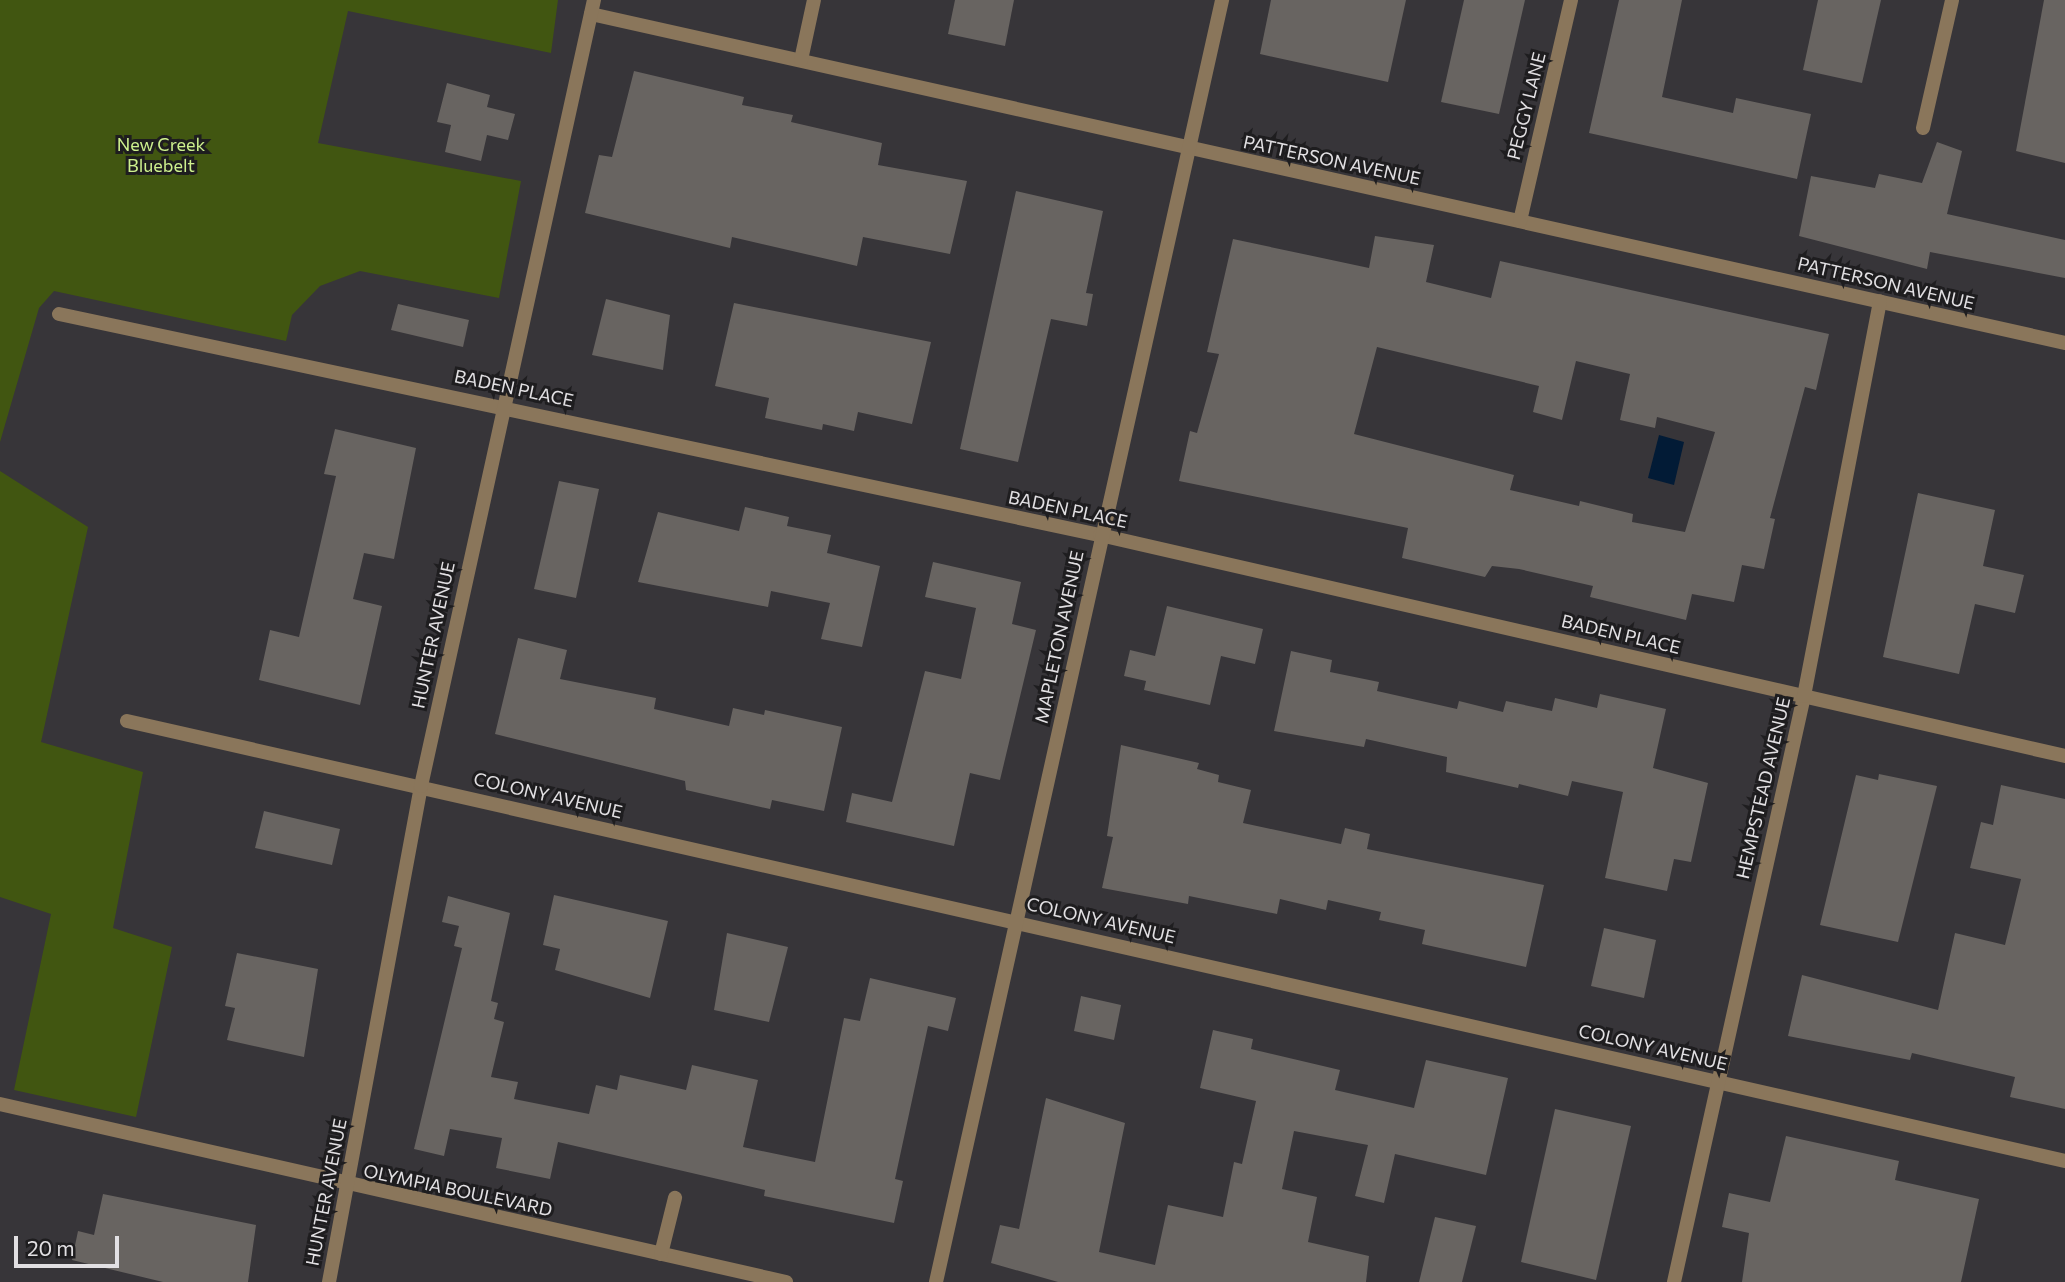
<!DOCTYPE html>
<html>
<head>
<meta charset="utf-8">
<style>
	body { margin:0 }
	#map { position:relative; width:2065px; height:1282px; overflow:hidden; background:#373539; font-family:Commissioner,sans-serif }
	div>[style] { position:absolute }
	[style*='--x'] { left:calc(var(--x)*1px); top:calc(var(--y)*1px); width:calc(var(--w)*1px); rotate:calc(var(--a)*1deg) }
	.green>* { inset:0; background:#415611 }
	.water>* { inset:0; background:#021b36 }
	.building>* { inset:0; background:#686461 }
	.minor>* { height:14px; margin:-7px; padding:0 7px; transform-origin:7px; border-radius:7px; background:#8a765b }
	span { translate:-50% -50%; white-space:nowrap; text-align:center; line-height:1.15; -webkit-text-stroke:6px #1e1d1f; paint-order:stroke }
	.street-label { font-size:18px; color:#e2e0e3 }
	.park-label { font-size:18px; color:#cef18e }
	.scale { position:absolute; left:14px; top:1236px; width:105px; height:32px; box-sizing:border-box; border:4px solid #e2e0e3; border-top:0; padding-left:9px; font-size:21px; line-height:24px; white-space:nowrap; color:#e2e0e3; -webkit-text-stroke:5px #1e1d1f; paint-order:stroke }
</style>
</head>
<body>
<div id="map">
	<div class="green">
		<div style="clip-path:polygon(0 0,558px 0,551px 53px,348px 11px,318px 143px,521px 181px,499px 298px,360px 271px,320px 286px,292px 315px,286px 341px,54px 291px,39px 308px,0 442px)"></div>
		<div style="clip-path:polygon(0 471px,88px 527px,41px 742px,143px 772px,113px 928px,172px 947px,136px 1117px,14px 1090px,51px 914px,0 897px)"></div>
	</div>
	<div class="water">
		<div style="clip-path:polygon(1659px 435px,1684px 442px,1674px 485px,1648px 478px)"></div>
	</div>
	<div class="building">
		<div style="clip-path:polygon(955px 0,1014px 0,1005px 46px,948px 34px)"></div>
		<div style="clip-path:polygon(1271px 0,1406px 0,1388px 82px,1260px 54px)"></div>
		<div style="clip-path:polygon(1464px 0,1525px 0,1499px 114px,1441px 102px)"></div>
		<div style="clip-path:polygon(1619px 0,1682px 0,1662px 97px,1733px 113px,1736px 98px,1811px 114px,1797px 179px,1589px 133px)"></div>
		<div style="clip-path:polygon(1818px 0,1881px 0,1862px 83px,1803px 70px)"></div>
		<div style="clip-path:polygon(2044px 0,2065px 0,2065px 163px,2016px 151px)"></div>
		<div style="clip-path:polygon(634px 71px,744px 97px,742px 105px,793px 115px,791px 122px,882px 143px,878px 165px,967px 181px,950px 254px,863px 237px,857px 266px,732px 237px,730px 248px,585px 213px,599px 155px,612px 157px)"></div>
		<div style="clip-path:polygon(447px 83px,490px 95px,487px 107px,515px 114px,508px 140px,487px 135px,481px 161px,445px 152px,451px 125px,437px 122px)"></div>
		<div style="clip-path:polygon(1937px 142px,1962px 151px,1947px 214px,2065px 240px,2065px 278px,1930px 252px,1927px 269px,1799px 236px,1811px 176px,1875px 188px,1879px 174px,1922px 183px)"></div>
		<div style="clip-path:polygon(1016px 191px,1103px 211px,1086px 293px,1093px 294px,1087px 326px,1051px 319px,1018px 462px,960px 449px)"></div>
		<div style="clip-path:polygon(evenodd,1375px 236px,1434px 245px,1426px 282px,1491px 298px,1500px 261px,1829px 334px,1816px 390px,1805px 387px,1770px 518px,1775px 519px,1764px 569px,1742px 565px,1734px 602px,1692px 594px,1686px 620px,1590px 597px,1593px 586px,1519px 569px,1492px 566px,1485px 577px,1402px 558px,1408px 528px,1179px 481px,1190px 431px,1197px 433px,1219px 354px,1207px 352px,1233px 239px,1369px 268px,1375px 236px,1377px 347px,1539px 386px,1533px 412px,1562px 420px,1576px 361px,1630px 374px,1620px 420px,1655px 428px,1657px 417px,1715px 432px,1685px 532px,1632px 522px,1633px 514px,1580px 501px,1579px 506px,1510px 490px,1514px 475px,1354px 434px,1377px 347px)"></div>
		<div style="clip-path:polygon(606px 299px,670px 315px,663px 370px,592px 355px)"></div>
		<div style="clip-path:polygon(734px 303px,931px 342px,912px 424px,858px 412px,854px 431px,823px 424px,822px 430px,765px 418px,769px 398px,715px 386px)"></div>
		<div style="clip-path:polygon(398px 304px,469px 320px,463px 347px,391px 330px)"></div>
		<div style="clip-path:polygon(335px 429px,416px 448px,394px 559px,364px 553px,353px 599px,382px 606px,360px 705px,259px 680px,270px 630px,299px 637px,336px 476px,324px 474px)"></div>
		<div style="clip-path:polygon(559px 481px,599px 489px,576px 598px,534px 589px)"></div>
		<div style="clip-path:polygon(1918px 493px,1995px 510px,1983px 566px,2024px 575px,2015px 613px,1975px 604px,1959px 674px,1883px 657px)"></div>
		<div style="clip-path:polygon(745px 507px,789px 517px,787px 526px,831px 535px,827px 553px,880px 566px,862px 647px,821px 639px,830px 603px,771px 591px,768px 607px,638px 582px,658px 512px,739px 531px)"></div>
		<div style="clip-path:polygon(933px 562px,1021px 582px,1012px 624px,1036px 630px,1000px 780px,970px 773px,954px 846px,846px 822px,852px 793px,892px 802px,925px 671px,961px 679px,976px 608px,925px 597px)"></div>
		<div style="clip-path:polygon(1167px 606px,1263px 629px,1255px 664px,1221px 656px,1210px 705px,1144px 690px,1146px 681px,1124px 676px,1130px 650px,1155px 656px)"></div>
		<div style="clip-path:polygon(518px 638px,567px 650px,560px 679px,656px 698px,654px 709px,729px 726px,733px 708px,764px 715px,765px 710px,842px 727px,824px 811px,772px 800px,770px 809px,686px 790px,685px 781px,495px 734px)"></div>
		<div style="clip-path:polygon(1291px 651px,1332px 660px,1330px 672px,1379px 682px,1377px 691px,1457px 709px,1459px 701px,1503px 712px,1506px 701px,1552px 711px,1555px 698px,1597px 708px,1600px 694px,1666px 709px,1653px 768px,1708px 783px,1691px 862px,1674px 859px,1667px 891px,1605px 878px,1623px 792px,1572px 781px,1568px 796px,1519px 784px,1518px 788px,1446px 772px,1447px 757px,1366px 739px,1364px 747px,1274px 731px)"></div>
		<div style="clip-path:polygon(1121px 745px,1199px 763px,1197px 769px,1219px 775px,1218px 782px,1251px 790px,1243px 823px,1341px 844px,1345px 828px,1370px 834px,1367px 849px,1544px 885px,1526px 967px,1422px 944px,1425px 930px,1379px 920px,1381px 912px,1328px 900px,1326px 910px,1280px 899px,1277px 914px,1189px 896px,1188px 904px,1102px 888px,1113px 837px,1107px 836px)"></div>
		<div style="clip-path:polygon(1879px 774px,1937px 786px,1898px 942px,1820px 925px,1856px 775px,1878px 780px)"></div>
		<div style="clip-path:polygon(2001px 785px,2065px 799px,2065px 1109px,2010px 1097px,2015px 1077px,1912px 1053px,1910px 1060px,1788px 1036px,1802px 975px,1938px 1010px,1955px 933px,2005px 945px,2021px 879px,1970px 868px,1981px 822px,1993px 825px)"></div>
		<div style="clip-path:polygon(264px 811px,340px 829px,332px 865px,255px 848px)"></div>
		<div style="clip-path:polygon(554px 895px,668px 921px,650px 998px,555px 970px,560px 949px,543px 945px)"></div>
		<div style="clip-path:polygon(448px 896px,510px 913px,491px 1001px,498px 1003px,494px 1019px,504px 1022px,491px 1077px,518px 1082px,514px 1099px,589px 1114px,596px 1085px,617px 1090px,620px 1075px,686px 1090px,692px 1065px,758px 1080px,743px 1147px,815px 1162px,844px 1018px,860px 1021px,870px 978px,956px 998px,948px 1031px,928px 1026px,895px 1179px,903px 1181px,894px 1223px,764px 1196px,765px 1190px,558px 1142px,550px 1179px,496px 1168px,502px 1138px,450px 1129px,444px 1156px,414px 1149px,462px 948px,454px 946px,459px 926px,442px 922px)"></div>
		<div style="clip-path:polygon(1604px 928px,1656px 940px,1644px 998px,1591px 986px)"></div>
		<div style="clip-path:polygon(727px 933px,788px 947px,769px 1022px,714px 1010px)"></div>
		<div style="clip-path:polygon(237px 953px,318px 969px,304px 1057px,227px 1040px,235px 1008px,225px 1006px)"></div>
		<div style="clip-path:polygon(1081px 996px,1121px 1005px,1114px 1040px,1074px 1031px)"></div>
		<div style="clip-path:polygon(1213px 1030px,1253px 1039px,1251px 1049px,1340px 1070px,1335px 1090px,1414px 1108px,1426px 1060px,1508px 1078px,1486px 1175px,1395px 1154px,1384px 1203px,1355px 1196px,1368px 1145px,1294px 1131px,1282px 1189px,1317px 1197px,1308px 1242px,1369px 1256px,1366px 1282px,1058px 1282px,991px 1263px,1000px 1225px,1019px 1229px,1046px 1098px,1125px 1123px,1099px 1252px,1155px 1265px,1168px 1205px,1223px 1217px,1234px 1162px,1242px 1164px,1256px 1101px,1200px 1088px)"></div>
		<div style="clip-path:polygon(1555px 1109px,1631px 1126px,1596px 1280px,1521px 1262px)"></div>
		<div style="clip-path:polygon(1786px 1136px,1899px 1161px,1895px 1180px,1979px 1199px,1961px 1282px,1742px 1282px,1749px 1233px,1722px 1227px,1729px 1193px,1770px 1202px)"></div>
		<div style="clip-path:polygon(103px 1194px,256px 1225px,248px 1282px,163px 1282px,72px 1260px,78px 1231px,94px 1235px)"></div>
		<div style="clip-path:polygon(1435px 1217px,1476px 1226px,1462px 1282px,1419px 1282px)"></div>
	</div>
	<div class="minor">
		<div style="--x:591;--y:14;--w:1510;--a:12.58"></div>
		<div style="--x:801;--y:60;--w:61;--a:-77.8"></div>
		<div style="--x:1923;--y:128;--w:131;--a:-77.2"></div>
		<div style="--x:1520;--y:221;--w:227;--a:-77"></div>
		<div style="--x:59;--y:314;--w:1064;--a:11.99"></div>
		<div style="--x:1100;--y:535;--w:990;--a:12.9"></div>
		<div style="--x:127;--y:721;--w:1987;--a:12.79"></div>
		<div style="--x:0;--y:1104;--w:806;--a:12.76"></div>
		<div style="--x:661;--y:1254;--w:58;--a:-76"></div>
		<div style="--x:329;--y:1282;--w:504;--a:-79.49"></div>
		<div style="--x:421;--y:786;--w:805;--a:-77.59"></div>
		<div style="--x:936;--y:1282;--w:1314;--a:-77.42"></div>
		<div style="--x:1674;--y:1282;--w:600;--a:-77.49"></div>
		<div style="--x:1804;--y:696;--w:402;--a:-79.1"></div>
	</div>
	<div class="street-label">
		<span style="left:1526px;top:106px;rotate:-76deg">PEGGY LANE</span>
		<span style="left:1332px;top:160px;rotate:12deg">PATTERSON AVENUE</span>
		<span style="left:1886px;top:283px;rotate:13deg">PATTERSON AVENUE</span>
		<span style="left:514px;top:388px;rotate:12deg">BADEN PLACE</span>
		<span style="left:1068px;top:509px;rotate:12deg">BADEN PLACE</span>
		<span style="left:1621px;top:634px;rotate:13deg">BADEN PLACE</span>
		<span style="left:433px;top:635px;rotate:-78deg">HUNTER AVENUE</span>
		<span style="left:1059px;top:637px;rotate:-78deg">MAPLETON AVENUE</span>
		<span style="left:1763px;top:788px;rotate:-77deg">HEMPSTEAD AVENUE</span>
		<span style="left:548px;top:795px;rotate:13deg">COLONY AVENUE</span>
		<span style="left:1101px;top:920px;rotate:13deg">COLONY AVENUE</span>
		<span style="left:1653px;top:1047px;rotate:13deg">COLONY AVENUE</span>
		<span style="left:458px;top:1190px;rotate:12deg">OLYMPIA BOULEVARD</span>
		<span style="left:326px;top:1192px;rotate:-79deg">HUNTER AVENUE</span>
	</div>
	<div class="park-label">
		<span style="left:161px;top:155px">New Creek<br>Bluebelt</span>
	</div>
	<div class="scale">20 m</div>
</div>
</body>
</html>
